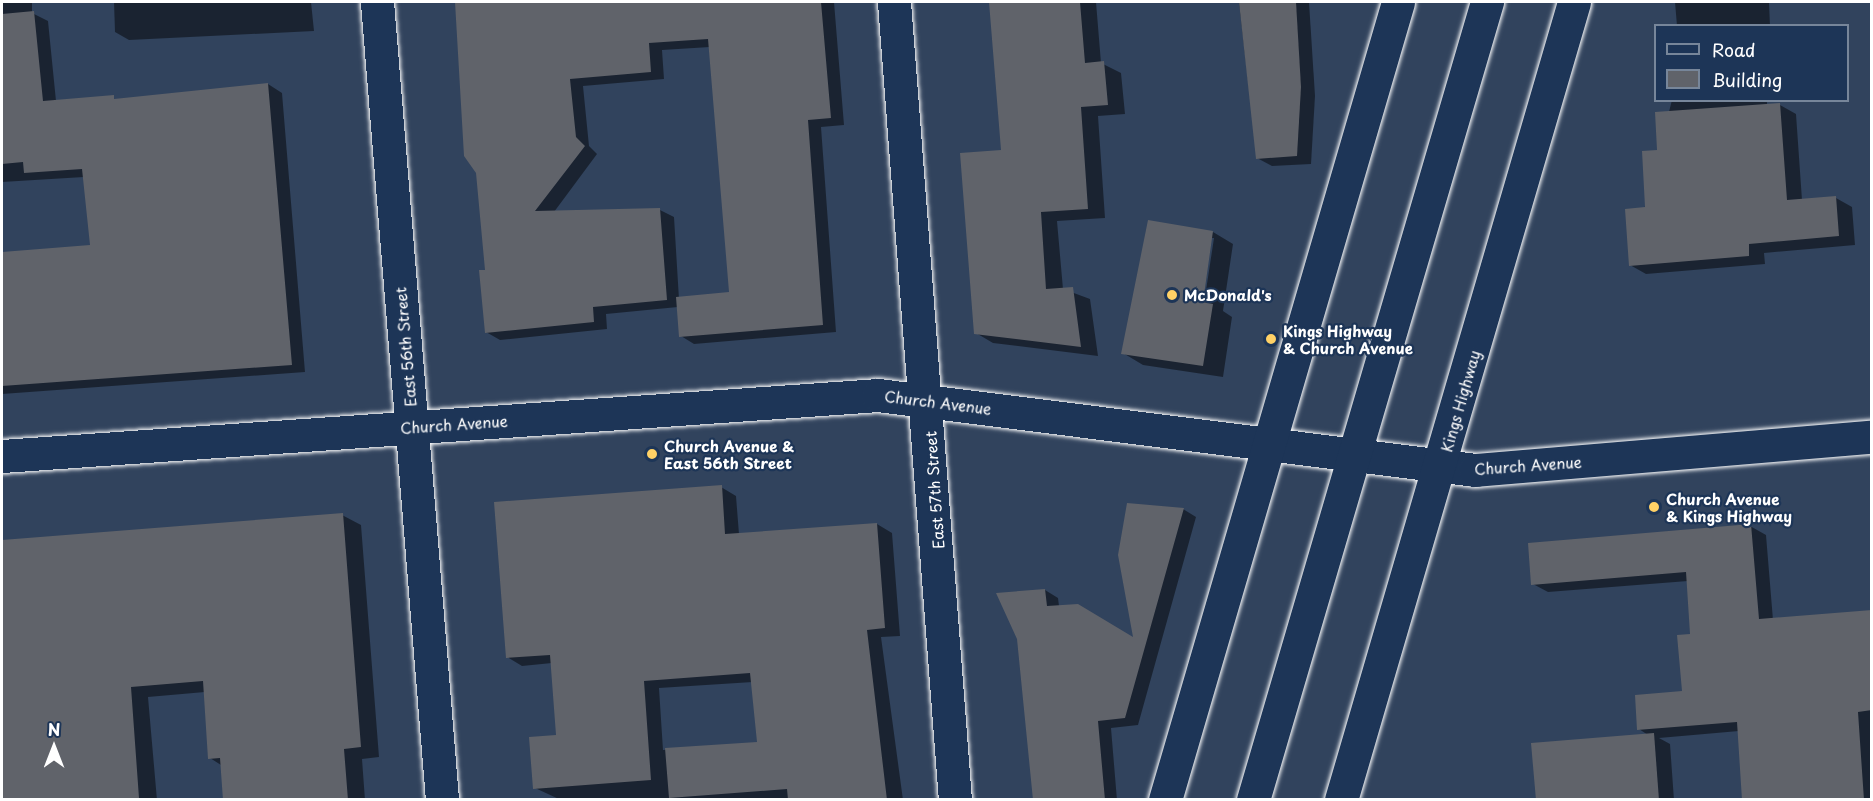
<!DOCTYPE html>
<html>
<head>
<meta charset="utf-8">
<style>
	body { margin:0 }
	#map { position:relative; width:1873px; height:801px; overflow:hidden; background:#31435d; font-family:"Playpen Sans",sans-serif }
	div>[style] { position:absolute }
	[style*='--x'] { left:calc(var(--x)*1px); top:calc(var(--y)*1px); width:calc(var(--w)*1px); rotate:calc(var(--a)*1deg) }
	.shadow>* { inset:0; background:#0007 }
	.building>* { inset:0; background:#60636a }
	.roads { filter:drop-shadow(0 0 2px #fff) drop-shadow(0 0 2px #fff) }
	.street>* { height:33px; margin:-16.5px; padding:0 16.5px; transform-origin:16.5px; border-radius:16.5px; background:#1d3557 }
	.secondary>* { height:33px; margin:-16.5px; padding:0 16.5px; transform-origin:16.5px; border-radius:16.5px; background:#1d3557 }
	.primary>* { height:33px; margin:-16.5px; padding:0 16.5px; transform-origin:16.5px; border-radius:16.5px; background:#1d3557 }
	.dots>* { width:16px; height:16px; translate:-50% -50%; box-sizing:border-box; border:3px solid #1d3557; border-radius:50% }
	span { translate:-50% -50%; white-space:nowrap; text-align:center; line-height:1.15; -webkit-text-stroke:4.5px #1d3557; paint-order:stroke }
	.poi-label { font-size:15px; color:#fff; font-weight:700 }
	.left { translate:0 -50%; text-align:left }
	.street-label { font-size:15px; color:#fff }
	.frame { position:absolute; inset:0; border:3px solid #fff; pointer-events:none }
	.legend { position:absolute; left:1654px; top:24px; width:195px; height:78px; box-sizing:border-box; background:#1d3557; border:2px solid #77869a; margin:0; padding:8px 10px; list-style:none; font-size:18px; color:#fff }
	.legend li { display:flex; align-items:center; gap:12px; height:30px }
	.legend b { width:30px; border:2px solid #77869a }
	.north { position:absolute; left:24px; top:717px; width:60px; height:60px; -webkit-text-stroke:4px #1d3557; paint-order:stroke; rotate:0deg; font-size:16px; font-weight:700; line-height:24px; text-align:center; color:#fff }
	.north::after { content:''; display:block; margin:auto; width:21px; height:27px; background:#fff; clip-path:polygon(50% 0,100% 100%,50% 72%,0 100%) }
</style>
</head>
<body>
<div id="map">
	<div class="shadow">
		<div style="clip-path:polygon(2px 2px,32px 2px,32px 13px,48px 21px,56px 101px,120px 100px,268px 84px,282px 93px,305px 372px,2px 394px,2px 253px,92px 246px,84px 177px,2px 182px)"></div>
		<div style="clip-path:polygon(114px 2px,311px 2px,314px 31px,129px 40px,115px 32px)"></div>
		<div style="clip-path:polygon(evenodd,456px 2px,834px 2px,844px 125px,821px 127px,836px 332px,694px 344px,681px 336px,678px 307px,606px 314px,607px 329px,500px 340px,486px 332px,486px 271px,477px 173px,465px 155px,456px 2px,710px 47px,731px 294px,679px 299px,674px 217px,660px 210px,554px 212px,597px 154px,589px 146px,583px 86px,664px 79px,662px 50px,710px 47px)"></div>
		<div style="clip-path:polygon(991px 2px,1096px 2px,1101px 63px,1121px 73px,1125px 114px,1098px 116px,1105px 218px,1057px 221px,1063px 289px,1090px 299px,1098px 356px,993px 343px,976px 333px,1003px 152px)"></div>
		<div style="clip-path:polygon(1239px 2px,1309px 2px,1315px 96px,1311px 164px,1272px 166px,1257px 158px)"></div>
		<div style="clip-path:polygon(1675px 2px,1769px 2px,1770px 26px,1677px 26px)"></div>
		<div style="clip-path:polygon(1672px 100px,1767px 100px,1767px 106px,1780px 105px,1796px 114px,1802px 200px,1836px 198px,1852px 207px,1855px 245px,1764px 253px,1765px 264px,1646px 274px,1630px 265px)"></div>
		<div style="clip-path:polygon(evenodd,1213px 232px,1233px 244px,1223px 311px,1232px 317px,1223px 377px,1143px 365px,1123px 353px,1213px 232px,1211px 238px,1214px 238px,1203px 310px,1200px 310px,1211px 238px)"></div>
		<div style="clip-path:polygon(evenodd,721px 487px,736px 496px,739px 534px,877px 524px,892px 533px,900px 636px,881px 637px,903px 800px,561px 800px,535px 788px,557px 737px,552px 663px,522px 666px,507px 657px,721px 487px,753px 682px,758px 743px,663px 750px,659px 688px,753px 682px)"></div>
		<div style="clip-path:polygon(1183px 509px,1196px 517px,1138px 725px,1111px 728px,1117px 800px,1035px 800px,1018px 638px,1045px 590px,1058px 598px,1059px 606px,1135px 639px)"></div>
		<div style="clip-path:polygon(342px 515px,361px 525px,379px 757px,362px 759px,365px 800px,225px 800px,221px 765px,210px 758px,205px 692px,148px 697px,157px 800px,2px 800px,2px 541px)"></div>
		<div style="clip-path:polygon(1750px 526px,1766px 535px,1773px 620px,1872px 611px,1872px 800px,1744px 800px,1739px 731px,1659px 738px,1670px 744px,1674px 800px,1537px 800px,1648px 735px,1639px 729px,1683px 693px,1691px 635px,1688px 581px,1548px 592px,1533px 584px)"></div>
	</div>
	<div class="building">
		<div style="clip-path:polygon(455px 2px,821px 2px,831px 118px,808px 120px,823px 325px,679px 337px,676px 297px,729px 292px,708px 39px,649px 43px,651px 72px,570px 79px,576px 137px,585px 146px,535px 211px,660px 208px,667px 300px,593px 307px,594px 322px,485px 333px,479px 270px,485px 270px,476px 173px,464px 156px)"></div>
		<div style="clip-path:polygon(989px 2px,1080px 2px,1085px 63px,1104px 61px,1108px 105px,1081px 107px,1088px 209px,1041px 212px,1046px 289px,1073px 287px,1081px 347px,974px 334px,960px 153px,1001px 150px)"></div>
		<div style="clip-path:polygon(1239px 2px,1296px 2px,1301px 87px,1297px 156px,1256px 159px)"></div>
		<div style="clip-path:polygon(34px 11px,43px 101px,114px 95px,114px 99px,268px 83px,292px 365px,2px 386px,2px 252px,90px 245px,82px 169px,24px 173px,23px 162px,2px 164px,2px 14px)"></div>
		<div style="clip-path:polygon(1780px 103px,1787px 200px,1836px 196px,1839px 236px,1749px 244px,1749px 256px,1629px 266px,1625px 209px,1645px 207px,1642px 151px,1657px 150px,1655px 112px)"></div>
		<div style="clip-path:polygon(1148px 220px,1213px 231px,1203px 302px,1213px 304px,1203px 366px,1121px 354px)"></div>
		<div style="clip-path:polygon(722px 485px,725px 534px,877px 523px,885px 628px,867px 630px,887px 800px,788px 800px,787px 789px,669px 798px,665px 748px,757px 742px,750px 673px,644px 681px,651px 780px,533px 789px,529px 737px,556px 735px,550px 655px,506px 658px,494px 502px)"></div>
		<div style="clip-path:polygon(1127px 503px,1184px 508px,1125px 718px,1098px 721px,1105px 800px,1033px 800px,1017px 639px,996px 593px,1045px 589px,1047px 606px,1078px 604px,1133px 637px,1118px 555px)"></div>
		<div style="clip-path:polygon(343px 513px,361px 747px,344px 749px,348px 800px,223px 800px,220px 758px,208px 759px,203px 681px,131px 687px,139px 798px,2px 800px,2px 540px)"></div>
		<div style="clip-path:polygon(1751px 524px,1759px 619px,1872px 610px,1872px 710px,1858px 712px,1864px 800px,1742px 800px,1737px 722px,1637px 730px,1635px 695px,1682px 691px,1677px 635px,1690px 634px,1686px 572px,1531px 585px,1528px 543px)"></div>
		<div style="clip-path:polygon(1654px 733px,1659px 800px,1536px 800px,1531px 743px)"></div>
	</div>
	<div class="roads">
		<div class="street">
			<div style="--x:377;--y:2;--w:801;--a:85.34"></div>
			<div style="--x:894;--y:2;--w:800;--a:85.63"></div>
		</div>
		<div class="secondary">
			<div style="--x:2;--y:456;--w:878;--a:-3.98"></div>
			<div style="--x:878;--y:395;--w:602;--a:7.16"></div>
			<div style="--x:1475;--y:470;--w:398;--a:-4.8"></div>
			<div style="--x:1165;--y:800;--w:831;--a:-73.72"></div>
			<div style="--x:1341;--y:800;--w:831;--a:-73.72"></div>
		</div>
		<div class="primary">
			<div style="--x:1253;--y:800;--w:832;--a:-73.66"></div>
		</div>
	</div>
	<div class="dots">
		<div style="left:1172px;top:295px;background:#ffd166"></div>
		<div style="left:1271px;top:339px;background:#ffd166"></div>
		<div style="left:652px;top:454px;background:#ffd166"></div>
		<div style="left:1654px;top:507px;background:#ffd166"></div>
	</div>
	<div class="poi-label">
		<span class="left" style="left:1184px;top:295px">McDonald's</span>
		<span class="left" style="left:1283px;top:339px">Kings Highway<br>&amp; Church Avenue</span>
		<span class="left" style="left:664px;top:454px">Church Avenue &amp;<br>East 56th Street</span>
		<span class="left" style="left:1666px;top:507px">Church Avenue<br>&amp; Kings Highway</span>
	</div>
	<div class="street-label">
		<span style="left:405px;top:347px;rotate:-95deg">East 56th Street</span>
		<span style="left:1460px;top:401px;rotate:-74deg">Kings Highway</span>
		<span style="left:938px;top:402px;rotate:7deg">Church Avenue</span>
		<span style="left:454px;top:424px;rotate:-4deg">Church Avenue</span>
		<span style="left:1528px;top:465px;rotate:-4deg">Church Avenue</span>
		<span style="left:934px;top:490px;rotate:-94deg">East 57th Street</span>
	</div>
	<div class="frame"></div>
	<ul class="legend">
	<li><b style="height:8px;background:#1d3557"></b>Road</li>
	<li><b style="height:16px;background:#60636a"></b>Building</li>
	</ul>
	<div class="north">N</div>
</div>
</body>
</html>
